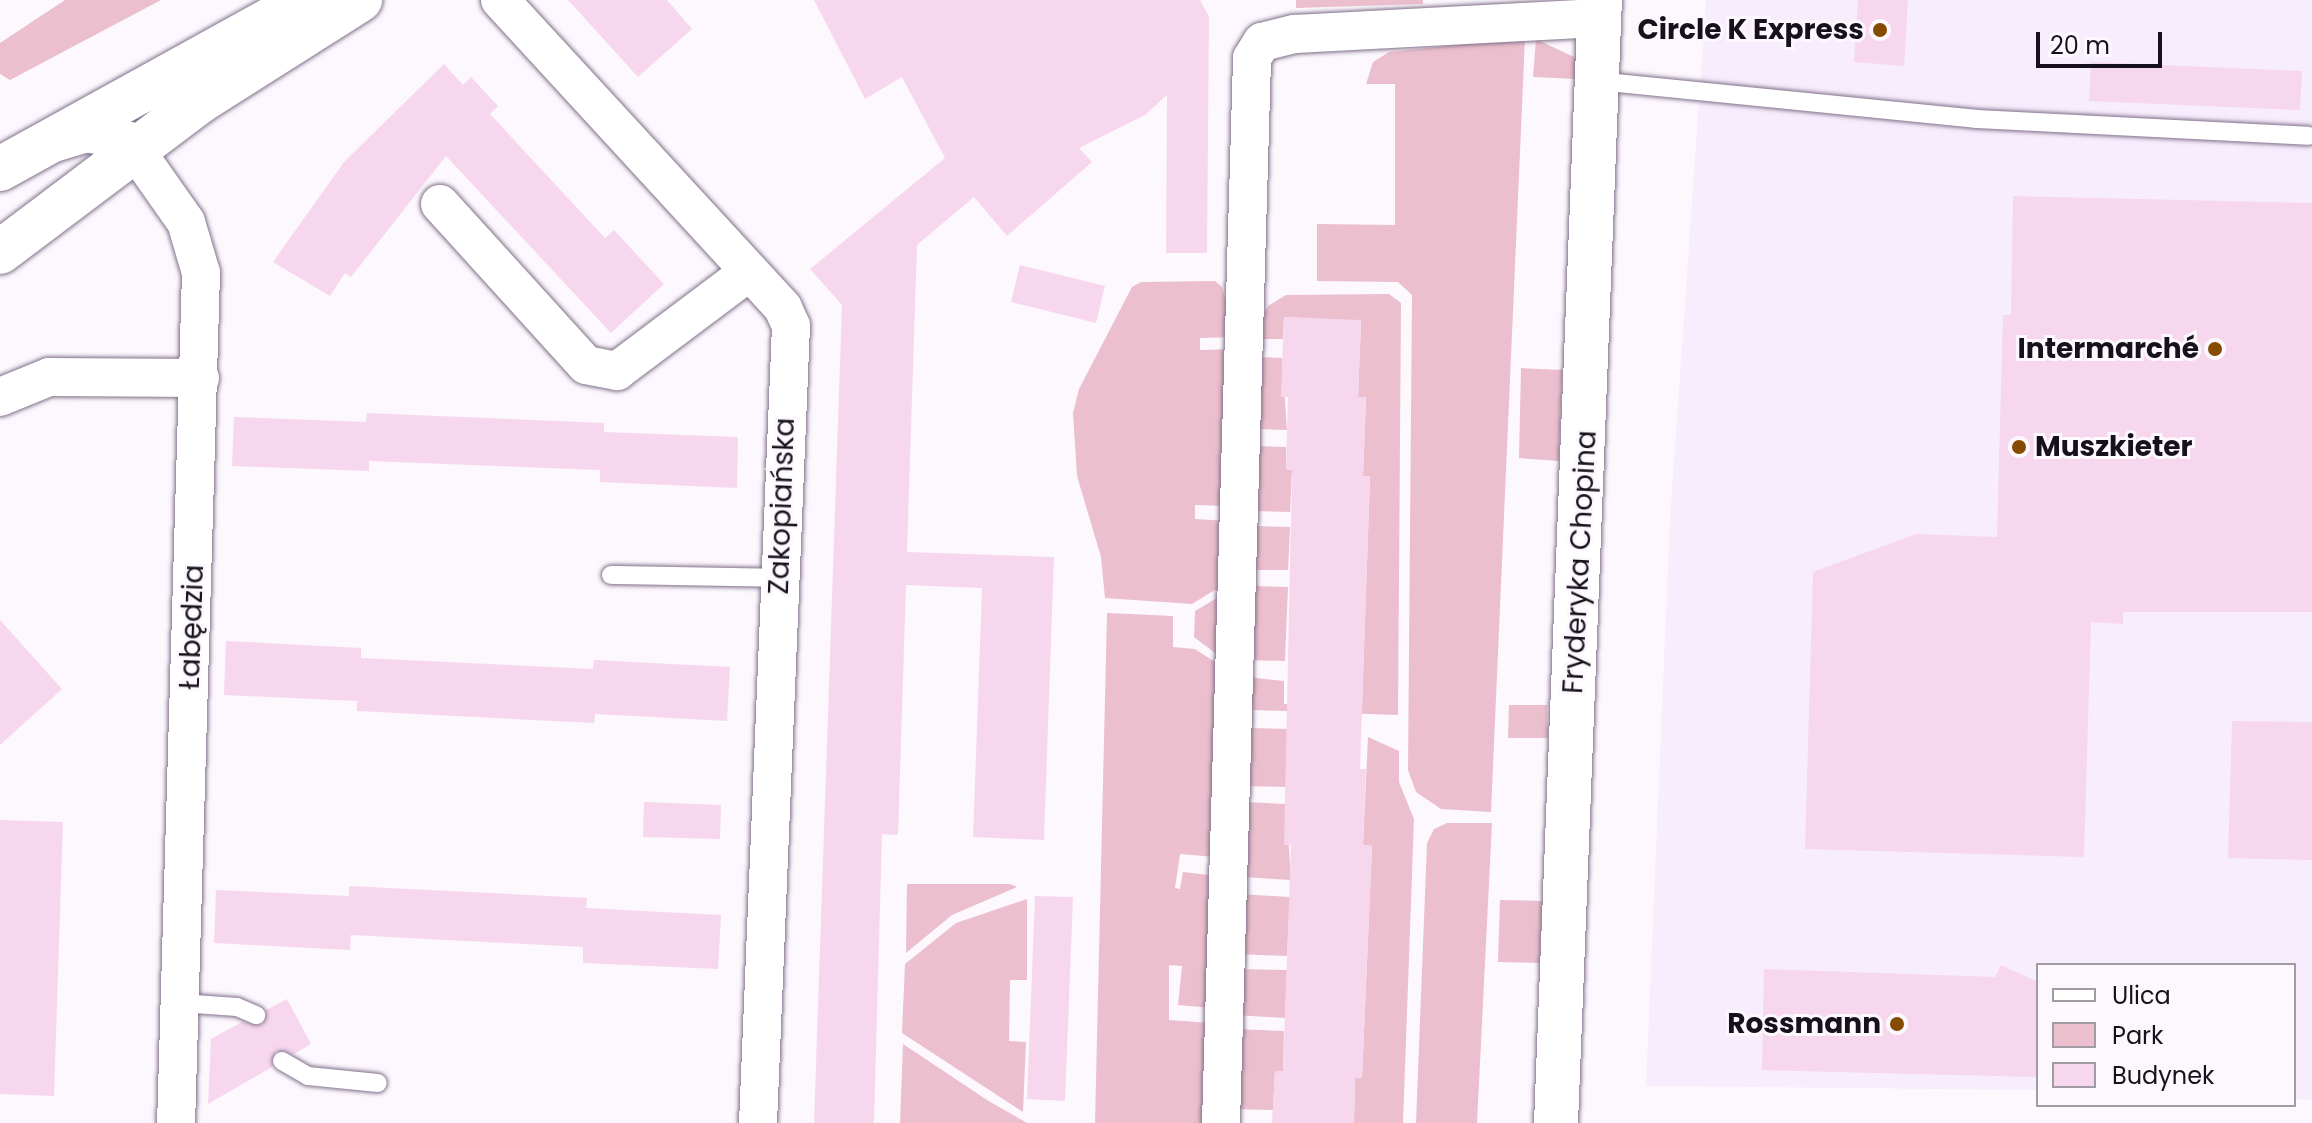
<!DOCTYPE html>
<html>
<head>
<meta charset="utf-8">
<style>
	body { margin:0 }
	#map { position:relative; width:2312px; height:1123px; overflow:hidden; background:#fcf8fe; font-family:Poppins,sans-serif }
	div>[style] { position:absolute }
	[style*='--x'] { left:calc(var(--x)*1px); top:calc(var(--y)*1px); width:calc(var(--w)*1px); rotate:calc(var(--a)*1deg) }
	.built>* { inset:0; background:#f7edfc }
	.green>* { inset:0; background:#ebbfcd }
	.building>* { inset:0; background:#f7d7ee }
	.roads { filter:drop-shadow(0 0 2px #82708a) drop-shadow(0 0 2px #82708a) }
	.service>* { height:18px; margin:-9px; padding:0 9px; transform-origin:9px; border-radius:9px; background:#fff }
	.minor>* { height:38px; margin:-19px; padding:0 19px; transform-origin:19px; border-radius:19px; background:#fff }
	.tertiary>* { height:44px; margin:-22px; padding:0 22px; transform-origin:22px; border-radius:22px; background:#fff }
	.dots>* { width:22px; height:22px; translate:-50% -50%; box-sizing:border-box; border:4px solid #fcf8fe; border-radius:50% }
	span { translate:-50% -50%; white-space:nowrap; text-align:center; line-height:1.15; -webkit-text-stroke:6px #fcf8fe; paint-order:stroke }
	.poi-label { font-size:28px; color:#17111b; font-weight:700 }
	.right { translate:-100% -50%; text-align:right }
	.left { translate:0 -50%; text-align:left }
	.street-label { font-size:28px; color:#17111b }
	.legend { position:absolute; left:2036px; top:963px; width:260px; height:144px; box-sizing:border-box; background:#fcf8fe; border:2px solid #a09ca3; margin:0; padding:10px 14px; list-style:none; font-size:24px; color:#17111b }
	.legend li { display:flex; align-items:center; gap:16px; height:40px }
	.legend b { width:40px; border:2px solid #a09ca3 }
	.scale { position:absolute; left:2036px; top:32px; width:126px; height:36px; box-sizing:border-box; border:4px solid #17111b; border-top:0; padding-left:10px; font-size:24px; line-height:28px; white-space:nowrap; color:#17111b; -webkit-text-stroke:6px #fcf8fe; paint-order:stroke }
</style>
</head>
<body>
<div id="map">
	<div class="built">
		<div style="clip-path:polygon(1706px 0,2312px 0,2312px 1100px,2294px 1099px,2294px 965px,2038px 965px,2038px 1090px,1646px 1086px,1670px 519px)"></div>
	</div>
	<div class="green">
		<div style="clip-path:polygon(65px 0,161px 0,10px 80px,0 74px,0 43px)"></div>
		<div style="clip-path:polygon(1296px 0,1423px 0,1423px 4px,1296px 8px)"></div>
		<div style="clip-path:polygon(1525px 38px,1491px 812px,1441px 809px,1416px 792px,1408px 770px,1412px 295px,1398px 282px,1317px 281px,1317px 224px,1395px 225px,1395px 84px,1366px 84px,1373px 62px,1389px 52px)"></div>
		<div style="clip-path:polygon(1536px 39px,1576px 58px,1575px 79px,1533px 77px)"></div>
		<div style="clip-path:polygon(1215px 281px,1222px 287px,1236px 337px,1200px 338px,1200px 350px,1236px 349px,1229px 506px,1195px 505px,1195px 519px,1230px 521px,1226px 583px,1192px 604px,1105px 598px,1101px 557px,1077px 476px,1073px 413px,1079px 389px,1132px 287px,1141px 282px)"></div>
		<div style="clip-path:polygon(1389px 294px,1401px 303px,1398px 715px,1254px 710px,1249px 706px,1248px 677px,1284px 681px,1284px 704px,1362px 706px,1370px 477px,1363px 476px,1366px 398px,1358px 397px,1361px 321px,1284px 317px,1283px 339px,1261px 339px,1261px 319px,1268px 306px,1286px 295px)"></div>
		<div style="clip-path:polygon(1259px 357px,1282px 358px,1287px 430px,1256px 429px)"></div>
		<div style="clip-path:polygon(1521px 368px,1562px 370px,1559px 461px,1519px 458px)"></div>
		<div style="clip-path:polygon(1257px 446px,1286px 447px,1286px 469px,1292px 470px,1290px 512px,1255px 511px)"></div>
		<div style="clip-path:polygon(1254px 526px,1290px 527px,1288px 570px,1253px 570px)"></div>
		<div style="clip-path:polygon(1251px 586px,1288px 587px,1285px 661px,1249px 660px)"></div>
		<div style="clip-path:polygon(1227px 592px,1224px 660px,1194px 637px,1195px 611px)"></div>
		<div style="clip-path:polygon(1107px 613px,1173px 616px,1173px 647px,1195px 649px,1224px 668px,1216px 857px,1180px 854px,1175px 888px,1180px 889px,1183px 872px,1218px 876px,1212px 1008px,1178px 1005px,1182px 966px,1169px 965px,1169px 1020px,1211px 1023px,1211px 1123px,1095px 1123px)"></div>
		<div style="clip-path:polygon(1509px 705px,1547px 705px,1548px 738px,1508px 738px)"></div>
		<div style="clip-path:polygon(1247px 728px,1332px 730px,1287px 787px,1243px 786px)"></div>
		<div style="clip-path:polygon(1368px 737px,1399px 751px,1399px 782px,1414px 819px,1403px 1123px,1354px 1123px,1355px 1078px,1362px 1077px,1372px 846px,1363px 845px)"></div>
		<div style="clip-path:polygon(1244px 802px,1286px 804px,1291px 880px,1241px 877px)"></div>
		<div style="clip-path:polygon(1447px 823px,1492px 823px,1477px 1123px,1416px 1123px,1427px 843px,1434px 829px)"></div>
		<div style="clip-path:polygon(907px 884px,1010px 884px,1017px 887px,952px 915px,906px 953px)"></div>
		<div style="clip-path:polygon(1239px 894px,1290px 897px,1287px 956px,1236px 954px)"></div>
		<div style="clip-path:polygon(1027px 899px,1027px 980px,1010px 980px,1009px 1041px,1026px 1042px,1023px 1112px,902px 1033px,905px 964px,956px 923px)"></div>
		<div style="clip-path:polygon(1500px 900px,1542px 901px,1540px 963px,1498px 962px)"></div>
		<div style="clip-path:polygon(1237px 969px,1287px 970px,1285px 1018px,1234px 1015px)"></div>
		<div style="clip-path:polygon(1236px 1029px,1284px 1031px,1283px 1071px,1275px 1071px,1273px 1110px,1231px 1109px)"></div>
		<div style="clip-path:polygon(903px 1044px,987px 1100px,1027px 1123px,900px 1123px)"></div>
	</div>
	<div class="building">
		<div style="clip-path:polygon(568px 0,667px 0,692px 29px,638px 77px)"></div>
		<div style="clip-path:polygon(814px 0,1200px 0,1209px 17px,1207px 253px,1166px 253px,1167px 95px,1145px 115px,1079px 148px,1092px 162px,1007px 236px,974px 197px,917px 245px,907px 552px,1054px 557px,1044px 840px,973px 837px,982px 588px,906px 585px,898px 835px,882px 834px,874px 1123px,814px 1123px,842px 305px,810px 269px,945px 158px,902px 77px,865px 99px)"></div>
		<div style="clip-path:polygon(1858px 0,1908px 0,1904px 66px,1854px 62px)"></div>
		<div style="clip-path:polygon(2091px 62px,2302px 71px,2300px 110px,2089px 101px)"></div>
		<div style="clip-path:polygon(444px 64px,463px 85px,471px 77px,498px 106px,490px 114px,605px 238px,614px 230px,664px 284px,611px 333px,446px 156px,351px 277px,345px 273px,330px 296px,273px 262px,344px 162px)"></div>
		<div style="clip-path:polygon(2013px 196px,2312px 203px,2312px 612px,2123px 612px,2123px 624px,2091px 622px,2084px 857px,1805px 849px,1813px 572px,1916px 534px,1997px 537px,2003px 315px,2011px 315px)"></div>
		<div style="clip-path:polygon(1020px 265px,1105px 286px,1096px 323px,1011px 302px)"></div>
		<div style="clip-path:polygon(1284px 317px,1361px 320px,1358px 397px,1366px 397px,1363px 476px,1370px 476px,1360px 769px,1366px 769px,1363px 845px,1372px 846px,1362px 1078px,1355px 1078px,1354px 1123px,1272px 1123px,1275px 1071px,1283px 1071px,1291px 845px,1284px 845px,1292px 470px,1286px 469px,1288px 397px,1281px 397px)"></div>
		<div style="clip-path:polygon(367px 413px,604px 423px,604px 432px,738px 437px,737px 488px,600px 482px,600px 470px,369px 461px,369px 471px,232px 466px,234px 417px,366px 422px)"></div>
		<div style="clip-path:polygon(0 620px,62px 689px,0 745px)"></div>
		<div style="clip-path:polygon(226px 641px,361px 648px,361px 658px,593px 669px,594px 660px,730px 667px,727px 721px,595px 714px,594px 723px,357px 711px,357px 701px,224px 695px)"></div>
		<div style="clip-path:polygon(2232px 721px,2312px 722px,2312px 860px,2228px 858px)"></div>
		<div style="clip-path:polygon(644px 802px,721px 805px,720px 839px,643px 837px)"></div>
		<div style="clip-path:polygon(0 820px,63px 822px,54px 1096px,0 1094px)"></div>
		<div style="clip-path:polygon(349px 886px,587px 898px,586px 908px,721px 915px,718px 969px,583px 963px,583px 947px,351px 935px,350px 950px,214px 943px,216px 890px,349px 896px)"></div>
		<div style="clip-path:polygon(1035px 896px,1073px 897px,1065px 1101px,1027px 1099px)"></div>
		<div style="clip-path:polygon(2001px 965px,2038px 982px,2038px 1077px,1762px 1070px,1764px 969px,1995px 977px)"></div>
		<div style="clip-path:polygon(287px 999px,311px 1044px,294px 1054px,275px 1051px,272px 1067px,208px 1104px,211px 1039px,242px 1022px,263px 1025px,266px 1010px)"></div>
	</div>
	<div class="roads">
		<div class="service">
			<div style="--x:1597;--y:81;--w:381;--a:5.7"></div>
			<div style="--x:1976;--y:119;--w:333;--a:2.9"></div>
			<div style="--x:611;--y:575;--w:168;--a:1"></div>
			<div style="--x:180;--y:1003;--w:57;--a:4"></div>
			<div style="--x:237;--y:1007;--w:21;--a:23"></div>
			<div style="--x:282;--y:1061;--w:30;--a:30"></div>
			<div style="--x:308;--y:1076;--w:70;--a:5.7"></div>
		</div>
		<div class="minor">
			<div style="--x:500;--y:0;--w:418;--a:47.4"></div>
			<div style="--x:783;--y:308;--w:20;--a:66"></div>
			<div style="--x:791;--y:326;--w:798;--a:92.37"></div>
			<div style="--x:57;--y:142;--w:30;--a:-17"></div>
			<div style="--x:86;--y:133;--w:44;--a:10.5"></div>
			<div style="--x:129;--y:141;--w:99;--a:54.9"></div>
			<div style="--x:186;--y:222;--w:53;--a:73.6"></div>
			<div style="--x:201;--y:273;--w:850;--a:91.68"></div>
			<div style="--x:440;--y:204;--w:217;--a:47.8"></div>
			<div style="--x:586;--y:365;--w:32;--a:11"></div>
			<div style="--x:617;--y:371;--w:165;--a:-36.9"></div>
			<div style="--x:0;--y:397;--w:53;--a:-22.2"></div>
			<div style="--x:49;--y:377;--w:151;--a:0.4"></div>
			<div style="--x:1221;--y:1123;--w:1065;--a:-88.33"></div>
			<div style="--x:1252;--y:58;--w:19;--a:-58"></div>
			<div style="--x:1262;--y:42;--w:34;--a:-14"></div>
			<div style="--x:1295;--y:34;--w:304;--a:-3"></div>
		</div>
		<div class="tertiary">
			<div style="--x:0;--y:169;--w:350;--a:-28.9"></div>
			<div style="--x:0;--y:252;--w:249;--a:-37"></div>
			<div style="--x:199;--y:102;--w:191;--a:-32.4"></div>
			<div style="--x:1556;--y:1123;--w:1124;--a:-87.76"></div>
		</div>
	</div>
	<div class="dots">
		<div style="left:1880px;top:30px;background:#854b01"></div>
		<div style="left:2215px;top:349px;background:#854b01"></div>
		<div style="left:2019px;top:447px;background:#854b01"></div>
		<div style="left:1897px;top:1024px;background:#854b01"></div>
	</div>
	<div class="poi-label">
		<span class="right" style="left:1864px;top:30px">Circle K Express</span>
		<span class="right" style="left:2199px;top:349px">Intermarché</span>
		<span class="left" style="left:2035px;top:447px">Muszkieter</span>
		<span class="right" style="left:1881px;top:1024px">Rossmann</span>
	</div>
	<div class="street-label">
		<span style="left:782px;top:506px;rotate:-88deg">Zakopiańska</span>
		<span style="left:1580px;top:562px;rotate:-87deg">Fryderyka Chopina</span>
		<span style="left:192px;top:627px;rotate:-88deg">Łabędzia</span>
	</div>
	<ul class="legend">
	<li><b style="height:10px;background:#fff"></b>Ulica</li>
	<li><b style="height:22px;background:#ebbfcd"></b>Park</li>
	<li><b style="height:22px;background:#f7d7ee"></b>Budynek</li>
	</ul>
	<div class="scale">20 m</div>
</div>
</body>
</html>
